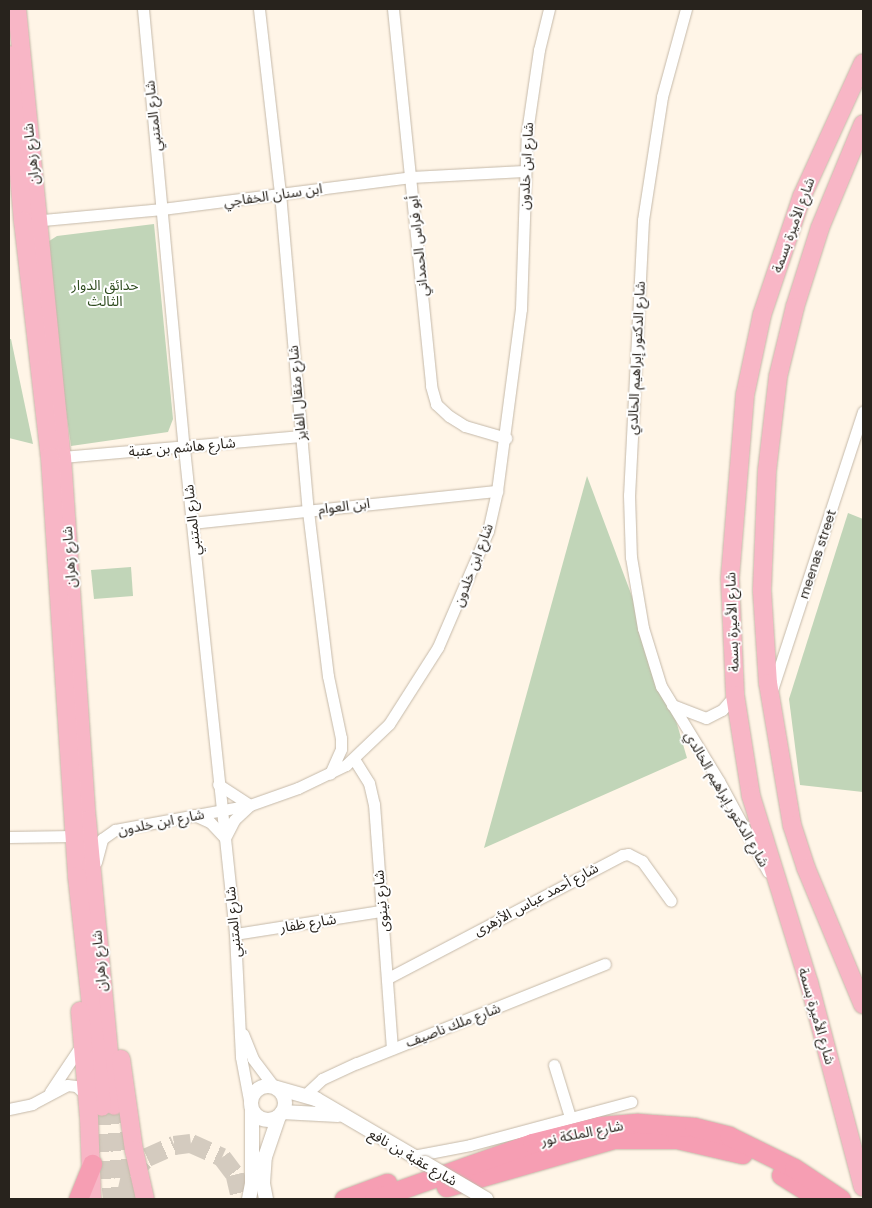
<!DOCTYPE html>
<html>
<head>
<meta charset="utf-8">
<style>
	body { margin:0 }
	#map { position:relative; width:872px; height:1208px; overflow:hidden; background:#fff5e7; font-family:"DM Sans","Noto Sans Arabic",sans-serif }
	div>[style] { position:absolute }
	[style*='--x'] { left:calc(var(--x)*1px); top:calc(var(--y)*1px); width:calc(var(--w)*1px); rotate:calc(var(--a)*1deg) }
	.green>* { inset:0; background:#c1d5b8 }
	.primary-tunnel>* { height:18px; margin-top:-9px; transform-origin:0; background:repeating-linear-gradient(90deg,#d4cbbf 0 18px,transparent 0 27px) }
	.trunk-tunnel>* { height:19px; margin-top:-9.5px; transform-origin:0; background:repeating-linear-gradient(90deg,#d4cbbf 0 19px,transparent 0 28px) }
	.roads { filter:drop-shadow(0 0 1px #c5b9a9) drop-shadow(0 0 1px #c5b9a9) }
	.minor>* { height:11px; margin:-5.5px; padding:0 5.5px; transform-origin:5.5px; border-radius:5.5px; background:#fff }
	.tertiary>* { height:14px; margin:-7px; padding:0 7px; transform-origin:7px; border-radius:7px; background:#fff }
	.tertiary>.ring { margin:-7px; padding:0; box-sizing:content-box; background:none; border:14px solid #fff; border-radius:50% }
	.primary>* { height:18px; margin:-9px; padding:0 9px; transform-origin:9px; border-radius:9px; background:#f8b6c6 }
	.trunk>* { height:19px; margin:-9.5px; padding:0 9.5px; transform-origin:9.5px; border-radius:9.5px; background:#f69eb3 }
	.bridges { filter:drop-shadow(0 0 1px #c5b9a9) drop-shadow(0 0 1px #c5b9a9) }
	.tertiary-bridge>* { height:14px; margin:-7px; padding:0 7px; transform-origin:7px; border-radius:7px; background:#fff }
	span { translate:-50% -50%; white-space:nowrap; text-align:center; line-height:1.15; -webkit-text-stroke:4px #fff; paint-order:stroke }
	.street-label { font-size:14px; color:#28231d }
	.park-label { font-size:14px; color:#2f4c1f }
	.frame { position:absolute; inset:0; border:10px solid #28231d; pointer-events:none }
</style>
</head>
<body>
<div id="map">
	<div class="green">
		<div style="clip-path:polygon(154px 224px,173px 419px,168px 432px,71px 446px,43px 245px,57px 236px)"></div>
		<div style="clip-path:polygon(9px 339px,11px 339px,33px 444px,9px 438px)"></div>
		<div style="clip-path:polygon(587px 476px,667px 690px,687px 758px,484px 848px)"></div>
		<div style="clip-path:polygon(848px 513px,863px 519px,863px 792px,800px 785px,789px 699px)"></div>
		<div style="clip-path:polygon(131px 567px,133px 596px,94px 599px,91px 570px)"></div>
	</div>
	<div class="primary-tunnel">
		<div style="--x:114;--y:1106;--w:94;--a:82.6"></div>
		<div style="--x:102;--y:1107;--w:93;--a:83.8"></div>
	</div>
	<div class="trunk-tunnel">
		<div style="--x:126;--y:1195;--w:22;--a:-77"></div>
		<div style="--x:131;--y:1174;--w:23;--a:-47"></div>
		<div style="--x:147;--y:1157;--w:30;--a:-24"></div>
		<div style="--x:174;--y:1145;--w:17;--a:-7"></div>
		<div style="--x:191;--y:1143;--w:34;--a:24"></div>
		<div style="--x:222;--y:1157;--w:21;--a:53"></div>
		<div style="--x:235;--y:1174;--w:26;--a:77"></div>
	</div>
	<div class="roads">
		<div class="minor">
			<div style="--x:143;--y:9;--w:441;--a:84.7"></div>
			<div style="--x:184;--y:448;--w:489;--a:84"></div>
			<div style="--x:235;--y:934;--w:123;--a:87.2"></div>
			<div style="--x:241;--y:1057;--w:49;--a:79.4"></div>
			<div style="--x:259;--y:9;--w:185;--a:83.5"></div>
			<div style="--x:280;--y:193;--w:319;--a:85"></div>
			<div style="--x:308;--y:511;--w:166;--a:83.1"></div>
			<div style="--x:328;--y:676;--w:63;--a:78.2"></div>
			<div style="--x:341;--y:738;--w:11;--a:90"></div>
			<div style="--x:341;--y:749;--w:27;--a:114"></div>
			<div style="--x:393;--y:9;--w:379;--a:84.2"></div>
			<div style="--x:431;--y:386;--w:19;--a:74"></div>
			<div style="--x:436;--y:404;--w:18;--a:43"></div>
			<div style="--x:449;--y:416;--w:19;--a:32"></div>
			<div style="--x:465;--y:426;--w:43;--a:16.3"></div>
			<div style="--x:686;--y:9;--w:91;--a:105.3"></div>
			<div style="--x:662;--y:97;--w:124;--a:98.8"></div>
			<div style="--x:643;--y:220;--w:275;--a:92.9"></div>
			<div style="--x:629;--y:495;--w:62;--a:88.2"></div>
			<div style="--x:631;--y:557;--w:72;--a:80.4"></div>
			<div style="--x:643;--y:628;--w:61;--a:72.8"></div>
			<div style="--x:661;--y:686;--w:111;--a:58.6"></div>
			<div style="--x:719;--y:781;--w:103;--a:61.7"></div>
			<div style="--x:32;--y:221;--w:131;--a:-5.3"></div>
			<div style="--x:162;--y:209;--w:251;--a:-7.3"></div>
			<div style="--x:411;--y:177;--w:113;--a:-3"></div>
			<div style="--x:62;--y:457;--w:240;--a:-5"></div>
			<div style="--x:192;--y:523;--w:307;--a:-6"></div>
			<div style="--x:772;--y:690;--w:293;--a:-71.9"></div>
			<div style="--x:672;--y:705;--w:36;--a:21"></div>
			<div style="--x:706;--y:718;--w:18;--a:-27"></div>
			<div style="--x:722;--y:710;--w:20;--a:-49"></div>
			<div style="--x:354;--y:759;--w:28;--a:58"></div>
			<div style="--x:369;--y:783;--w:22;--a:77"></div>
			<div style="--x:374;--y:804;--w:245;--a:85.8"></div>
			<div style="--x:194;--y:815;--w:17;--a:24"></div>
			<div style="--x:210;--y:822;--w:22;--a:47"></div>
			<div style="--x:225;--y:838;--w:20;--a:-63"></div>
			<div style="--x:234;--y:820;--w:22;--a:-43"></div>
			<div style="--x:250;--y:805;--w:38;--a:-147"></div>
			<div style="--x:9;--y:837;--w:65;--a:-0.9"></div>
			<div style="--x:96;--y:862;--w:24;--a:-75"></div>
			<div style="--x:102;--y:839;--w:16;--a:-35"></div>
			<div style="--x:115;--y:830;--w:137;--a:-10.5"></div>
			<div style="--x:250;--y:805;--w:51;--a:-19.5"></div>
			<div style="--x:298;--y:788;--w:53;--a:-25.6"></div>
			<div style="--x:346;--y:765;--w:59;--a:-43.6"></div>
			<div style="--x:389;--y:724;--w:91;--a:-57.5"></div>
			<div style="--x:438;--y:647;--w:126;--a:-66.7"></div>
			<div style="--x:488;--y:531;--w:41;--a:-77.3"></div>
			<div style="--x:497;--y:491;--w:184;--a:-82.5"></div>
			<div style="--x:521;--y:309;--w:177;--a:-88.1"></div>
			<div style="--x:527;--y:132;--w:83;--a:-81.7"></div>
			<div style="--x:539;--y:50;--w:42;--a:-76.3"></div>
			<div style="--x:235;--y:934;--w:148;--a:-9"></div>
			<div style="--x:388;--y:978;--w:264;--a:-27.7"></div>
			<div style="--x:622;--y:855;--w:6;--a:-9"></div>
			<div style="--x:628;--y:854;--w:16;--a:27"></div>
			<div style="--x:642;--y:861;--w:49;--a:54.1"></div>
			<div style="--x:243;--y:1034;--w:27;--a:68"></div>
			<div style="--x:253;--y:1059;--w:34;--a:53"></div>
			<div style="--x:554;--y:1065;--w:54;--a:72.9"></div>
			<div style="--x:50;--y:1092;--w:58;--a:-56.3"></div>
			<div style="--x:306;--y:1094;--w:22;--a:-43"></div>
			<div style="--x:322;--y:1079;--w:38;--a:-25"></div>
			<div style="--x:357;--y:1063;--w:267;--a:-21.8"></div>
			<div style="--x:9;--y:1109;--w:24;--a:-12"></div>
			<div style="--x:32;--y:1104;--w:40;--a:-28"></div>
			<div style="--x:67;--y:1085;--w:9;--a:6"></div>
			<div style="--x:76;--y:1086;--w:15;--a:42"></div>
			<div style="--x:413;--y:1156;--w:58;--a:-10.9"></div>
			<div style="--x:470;--y:1145;--w:167;--a:-15"></div>
		</div>
		<div class="tertiary">
			<div class="ring" style="left:251px;top:1086px;width:20px;height:20px"></div>
			<div style="--x:277;--y:1088;--w:41;--a:15.8"></div>
			<div style="--x:316;--y:1099;--w:126;--a:30.4"></div>
			<div style="--x:282;--y:1112;--w:56;--a:3.1"></div>
			<div style="--x:249;--y:1199;--w:16;--a:-79"></div>
			<div style="--x:252;--y:1183;--w:73;--a:-90"></div>
			<div style="--x:266;--y:1199;--w:16;--a:-101"></div>
			<div style="--x:263;--y:1183;--w:26;--a:-86"></div>
			<div style="--x:265;--y:1157;--w:43;--a:-71.1"></div>
		</div>
		<div class="primary">
			<div style="--x:17;--y:9;--w:450;--a:84.3"></div>
			<div style="--x:62;--y:457;--w:364;--a:86.1"></div>
			<div style="--x:87;--y:820;--w:287;--a:84.6"></div>
			<div style="--x:9;--y:55;--w:167;--a:85.2"></div>
			<div style="--x:23;--y:221;--w:238;--a:83.5"></div>
			<div style="--x:50;--y:457;--w:420;--a:86.3"></div>
			<div style="--x:77;--y:876;--w:232;--a:83.8"></div>
			<div style="--x:863;--y:63;--w:146;--a:114.6"></div>
			<div style="--x:802;--y:196;--w:126;--a:108.6"></div>
			<div style="--x:762;--y:315;--w:82;--a:102"></div>
			<div style="--x:745;--y:395;--w:185;--a:94.7"></div>
			<div style="--x:730;--y:579;--w:116;--a:87.5"></div>
			<div style="--x:735;--y:695;--w:102;--a:81"></div>
			<div style="--x:751;--y:796;--w:196;--a:72.8"></div>
			<div style="--x:809;--y:983;--w:211;--a:75.2"></div>
			<div style="--x:863;--y:124;--w:113;--a:112.5"></div>
			<div style="--x:820;--y:228;--w:83;--a:107.6"></div>
			<div style="--x:795;--y:307;--w:72;--a:103.7"></div>
			<div style="--x:778;--y:377;--w:94;--a:96.7"></div>
			<div style="--x:767;--y:470;--w:121;--a:92.4"></div>
			<div style="--x:762;--y:591;--w:92;--a:86.3"></div>
			<div style="--x:768;--y:683;--w:144;--a:80.4"></div>
			<div style="--x:792;--y:825;--w:45;--a:72"></div>
			<div style="--x:806;--y:868;--w:148;--a:67.4"></div>
			<div style="--x:80;--y:1011;--w:107;--a:85.2"></div>
			<div style="--x:89;--y:1118;--w:81;--a:87.9"></div>
			<div style="--x:121;--y:1059;--w:92;--a:81.9"></div>
			<div style="--x:134;--y:1150;--w:50;--a:77.3"></div>
		</div>
		<div class="trunk">
			<div style="--x:781;--y:1175;--w:45;--a:32.3"></div>
			<div style="--x:446;--y:1187;--w:174;--a:-16"></div>
			<div style="--x:613;--y:1139;--w:64;--a:0"></div>
			<div style="--x:677;--y:1139;--w:67;--a:13"></div>
			<div style="--x:78;--y:1199;--w:38;--a:-68"></div>
			<div style="--x:344;--y:1199;--w:46;--a:-20.4"></div>
			<div style="--x:374;--y:1199;--w:168;--a:-19.5"></div>
			<div style="--x:532;--y:1143;--w:70;--a:-14"></div>
			<div style="--x:600;--y:1126;--w:38;--a:-5"></div>
			<div style="--x:638;--y:1123;--w:56;--a:4.1"></div>
			<div style="--x:694;--y:1127;--w:36;--a:14"></div>
			<div style="--x:729;--y:1136;--w:72;--a:26.2"></div>
			<div style="--x:794;--y:1168;--w:56;--a:33.4"></div>
		</div>
	</div>
	<div class="bridges">
		<div class="tertiary-bridge">
			<div style="--x:425;--y:1163;--w:71;--a:30.5"></div>
		</div>
	</div>
	<div class="street-label">
		<span style="left:153px;top:116px;rotate:-96deg">شارع المتنبي</span>
		<span style="left:31px;top:154px;rotate:-96deg">شارع زهران</span>
		<span style="left:526px;top:166px;rotate:-87deg">شارع ابن خلدون</span>
		<span style="left:273px;top:195px;rotate:-8deg">ابن سنان الخفاجي</span>
		<span style="left:793px;top:225px;rotate:-70deg">شارع الأميرة بسمة</span>
		<span style="left:418px;top:246px;rotate:-96deg">أبو فراس الحمداني</span>
		<span style="left:636px;top:358px;rotate:-87deg">شارع الدكتور إبراهيم الخالدي</span>
		<span style="left:297px;top:393px;rotate:-95deg">شارع مثقال الفايز</span>
		<span style="left:182px;top:447px;rotate:-5deg">شارع هاشم بن عتبة</span>
		<span style="left:344px;top:506px;rotate:-7deg">ابن العوام</span>
		<span style="left:192px;top:520px;rotate:-96deg">شارع المتنبي</span>
		<span style="left:817px;top:554px;rotate:-72deg">meenas street</span>
		<span style="left:69px;top:557px;rotate:-94deg">شارع زهران</span>
		<span style="left:473px;top:565px;rotate:-69deg">شارع ابن خلدون</span>
		<span style="left:732px;top:622px;rotate:-92deg">شارع الأميرة بسمة</span>
		<span style="left:727px;top:799px;rotate:60deg">شارع الدكتور إبراهيم الخالدي</span>
		<span style="left:161px;top:822px;rotate:-11deg">شارع ابن خلدون</span>
		<span style="left:536px;top:899px;rotate:-28deg">شارع أحمد عباس الأزهرى</span>
		<span style="left:381px;top:901px;rotate:-95deg">شارع نينوى</span>
		<span style="left:233px;top:922px;rotate:-95deg">شارع المتنبي</span>
		<span style="left:308px;top:923px;rotate:-9deg">شارع ظفار</span>
		<span style="left:99px;top:961px;rotate:-95deg">شارع زهران</span>
		<span style="left:817px;top:1016px;rotate:74deg">شارع الأميرة بسمة</span>
		<span style="left:453px;top:1025px;rotate:-21deg">شارع ملك ناصيف</span>
		<span style="left:582px;top:1133px;rotate:-11deg">شارع الملكة نور</span>
		<span style="left:413px;top:1157px;rotate:30deg">شارع عقبة بن نافع</span>
	</div>
	<div class="park-label">
		<span style="left:105px;top:293px">حدائق الدوار<br>الثالث</span>
	</div>
	<div class="frame"></div>
</div>
</body>
</html>
